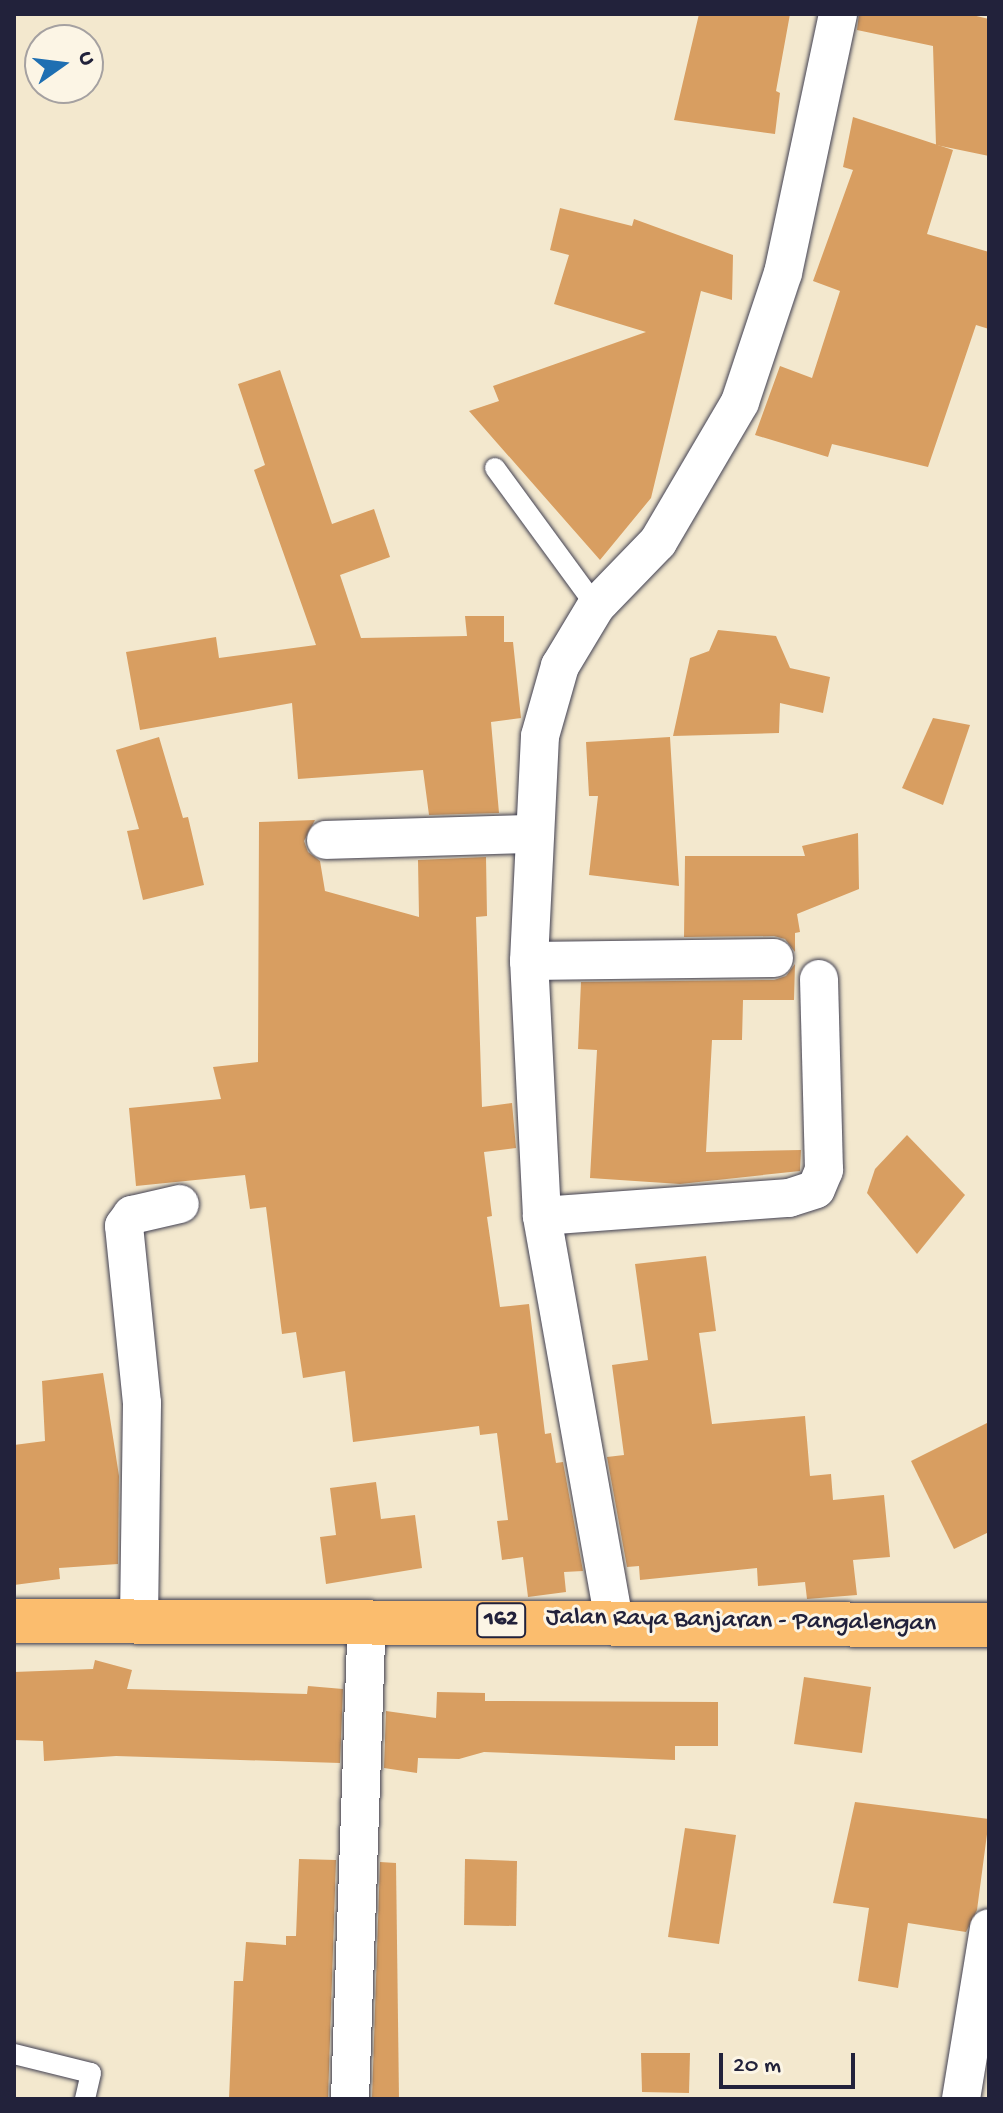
<!DOCTYPE html>
<html>
<head>
<meta charset="utf-8">
<style>
	body { margin:0 }
	#map { position:relative; width:1003px; height:2113px; overflow:hidden; background:#f3e8ce; font-family:"Gochi Hand",sans-serif }
	div>[style] { position:absolute }
	[style*='--x'] { left:calc(var(--x)*1px); top:calc(var(--y)*1px); width:calc(var(--w)*1px); rotate:calc(var(--a)*1deg) }
	.building>* { inset:0; background:#d89e61 }
	.roads { filter:drop-shadow(0 0 2px #414051) drop-shadow(0 0 2px #414051) }
	.service>* { height:20px; margin:-10px; padding:0 10px; transform-origin:10px; border-radius:10px; background:#fff }
	.minor>* { height:38px; margin:-19px; padding:0 19px; transform-origin:19px; border-radius:19px; background:#fff }
	.primary>* { height:44px; margin:-22px; padding:0 22px; transform-origin:22px; border-radius:22px; background:#fbbd6e }
	span { translate:-50% -50%; white-space:nowrap; text-align:center; line-height:1.15; -webkit-text-stroke:6px #fcf5e5; paint-order:stroke }
	.shield-label span { padding:2px 6px; background:#fcf5e5; border:2px solid; border-radius:6px; -webkit-text-stroke-width:0 }
	.shield-label { font-size:24px; color:#22223b; font-weight:700 }
	.street-label { font-size:26px; color:#22223b }
	.frame { position:absolute; inset:0; border:16px solid #22223b; pointer-events:none }
	.north { position:absolute; left:24px; top:24px; width:80px; height:80px; box-sizing:border-box; background:#fcf5e5; border:2px solid #a5a1a1; border-radius:50%; rotate:76deg; font-size:22px; font-weight:700; line-height:32px; text-align:center; color:#22223b }
	.north::after { content:''; display:block; margin:auto; width:28px; height:36px; background:#1f6fb2; clip-path:polygon(50% 0,100% 100%,50% 72%,0 100%) }
	.scale { position:absolute; left:719px; top:2053px; width:136px; height:36px; box-sizing:border-box; border:4px solid #22223b; border-top:0; padding-left:10px; font-size:24px; line-height:28px; white-space:nowrap; color:#22223b; -webkit-text-stroke:6px #fcf5e5; paint-order:stroke }
</style>
</head>
<body>
<div id="map">
	<div class="building">
		<div style="clip-path:polygon(699px 14px,790px 14px,776px 91px,780px 93px,775px 134px,674px 120px)"></div>
		<div style="clip-path:polygon(859px 14px,968px 14px,989px 19px,989px 156px,936px 145px,933px 46px,857px 30px)"></div>
		<div style="clip-path:polygon(853px 117px,953px 150px,927px 234px,989px 252px,989px 329px,976px 325px,928px 467px,832px 444px,828px 457px,755px 435px,780px 366px,812px 378px,840px 291px,813px 281px,853px 170px,843px 167px)"></div>
		<div style="clip-path:polygon(560px 208px,632px 226px,634px 219px,733px 255px,732px 300px,701px 291px,651px 498px,600px 560px,469px 411px,499px 401px,493px 386px,646px 332px,554px 304px,569px 255px,550px 250px)"></div>
		<div style="clip-path:polygon(280px 370px,332px 524px,374px 509px,390px 557px,340px 575px,361px 638px,467px 636px,465px 616px,504px 616px,504px 642px,513px 642px,521px 718px,491px 722px,499px 813px,429px 815px,423px 770px,298px 779px,292px 703px,140px 730px,126px 652px,216px 637px,219px 658px,316px 645px,254px 470px,265px 465px,238px 384px)"></div>
		<div style="clip-path:polygon(718px 630px,776px 636px,790px 668px,830px 677px,823px 713px,780px 703px,779px 733px,673px 736px,690px 658px,709px 651px)"></div>
		<div style="clip-path:polygon(933px 718px,970px 725px,943px 805px,902px 788px)"></div>
		<div style="clip-path:polygon(159px 737px,183px 818px,188px 817px,204px 885px,143px 900px,127px 831px,139px 829px,116px 750px)"></div>
		<div style="clip-path:polygon(670px 737px,679px 886px,589px 875px,598px 796px,589px 796px,586px 742px)"></div>
		<div style="clip-path:polygon(315px 820px,304px 841px,308px 852px,320px 861px,325px 891px,419px 917px,418px 860px,486px 857px,487px 916px,476px 917px,482px 1107px,512px 1103px,516px 1148px,484px 1152px,492px 1216px,487px 1217px,500px 1307px,529px 1304px,545px 1434px,551px 1433px,556px 1463px,563px 1462px,583px 1571px,564px 1572px,566px 1592px,528px 1597px,523px 1557px,502px 1560px,497px 1521px,508px 1520px,497px 1433px,480px 1435px,479px 1426px,353px 1442px,345px 1371px,303px 1378px,296px 1332px,282px 1334px,266px 1207px,250px 1209px,245px 1175px,136px 1186px,129px 1108px,221px 1099px,213px 1067px,258px 1062px,259px 822px)"></div>
		<div style="clip-path:polygon(858px 833px,859px 889px,797px 914px,800px 932px,795px 933px,795px 952px,785px 939px,774px 936px,684px 937px,685px 856px,805px 856px,802px 846px)"></div>
		<div style="clip-path:polygon(795px 964px,794px 1000px,743px 1000px,742px 1040px,712px 1040px,706px 1152px,801px 1150px,800px 1171px,680px 1184px,590px 1178px,597px 1050px,578px 1049px,581px 982px,774px 980px,786px 976px)"></div>
		<div style="clip-path:polygon(907px 1135px,965px 1195px,917px 1254px,867px 1193px,875px 1169px)"></div>
		<div style="clip-path:polygon(706px 1256px,716px 1331px,699px 1333px,712px 1424px,805px 1416px,810px 1476px,831px 1474px,833px 1500px,884px 1495px,890px 1557px,853px 1560px,857px 1595px,807px 1599px,805px 1582px,758px 1586px,757px 1568px,640px 1580px,639px 1566px,627px 1567px,607px 1457px,624px 1455px,612px 1365px,648px 1360px,635px 1264px)"></div>
		<div style="clip-path:polygon(103px 1373px,119px 1476px,118px 1564px,59px 1568px,60px 1579px,14px 1585px,14px 1445px,45px 1441px,42px 1381px)"></div>
		<div style="clip-path:polygon(989px 1422px,989px 1532px,954px 1549px,911px 1461px)"></div>
		<div style="clip-path:polygon(376px 1482px,381px 1519px,415px 1515px,422px 1568px,326px 1584px,320px 1537px,336px 1535px,330px 1488px)"></div>
		<div style="clip-path:polygon(95px 1660px,132px 1670px,127px 1689px,307px 1694px,308px 1686px,343px 1689px,340px 1763px,116px 1756px,44px 1761px,43px 1741px,14px 1740px,14px 1672px,93px 1669px)"></div>
		<div style="clip-path:polygon(804px 1677px,871px 1687px,862px 1753px,794px 1744px)"></div>
		<div style="clip-path:polygon(437px 1692px,485px 1693px,485px 1701px,718px 1702px,718px 1746px,675px 1746px,675px 1760px,484px 1752px,459px 1759px,418px 1758px,417px 1773px,384px 1768px,386px 1711px,436px 1718px)"></div>
		<div style="clip-path:polygon(855px 1802px,989px 1819px,977px 1910px,966px 1932px,908px 1923px,898px 1988px,858px 1981px,869px 1908px,833px 1903px)"></div>
		<div style="clip-path:polygon(685px 1828px,736px 1835px,719px 1944px,668px 1937px)"></div>
		<div style="clip-path:polygon(299px 1859px,336px 1860px,328px 2099px,229px 2099px,234px 1981px,243px 1981px,246px 1942px,286px 1945px,286px 1936px,296px 1936px)"></div>
		<div style="clip-path:polygon(465px 1859px,517px 1861px,516px 1926px,464px 1925px)"></div>
		<div style="clip-path:polygon(380px 1862px,396px 1863px,399px 2099px,372px 2099px)"></div>
		<div style="clip-path:polygon(641px 2053px,690px 2053px,689px 2093px,642px 2092px)"></div>
	</div>
	<div class="roads">
		<div class="service">
			<div style="--x:495;--y:468;--w:171;--a:53.8"></div>
			<div style="--x:14;--y:2054;--w:79;--a:13.9"></div>
			<div style="--x:91;--y:2073;--w:27;--a:103"></div>
		</div>
		<div class="minor">
			<div style="--x:326;--y:840;--w:208;--a:-1.7"></div>
			<div style="--x:529;--y:961;--w:245;--a:-0.7"></div>
			<div style="--x:542;--y:1216;--w:248;--a:-4.2"></div>
			<div style="--x:789;--y:1198;--w:28;--a:-18"></div>
			<div style="--x:816;--y:1189;--w:21;--a:-67"></div>
			<div style="--x:824;--y:1170;--w:191;--a:-91.5"></div>
			<div style="--x:139;--y:1619;--w:216;--a:-89.2"></div>
			<div style="--x:142;--y:1403;--w:178;--a:-95.8"></div>
			<div style="--x:124;--y:1226;--w:14;--a:-54"></div>
			<div style="--x:132;--y:1215;--w:49;--a:-12.9"></div>
			<div style="--x:614;--y:1621;--w:411;--a:-100.1"></div>
			<div style="--x:542;--y:1216;--w:255;--a:-92.9"></div>
			<div style="--x:529;--y:961;--w:225;--a:-87.2"></div>
			<div style="--x:540;--y:736;--w:73;--a:-74.1"></div>
			<div style="--x:560;--y:666;--w:70;--a:-59"></div>
			<div style="--x:596;--y:606;--w:89;--a:-45.9"></div>
			<div style="--x:658;--y:542;--w:162;--a:-59.6"></div>
			<div style="--x:740;--y:402;--w:136;--a:-71.6"></div>
			<div style="--x:783;--y:273;--w:265;--a:-78"></div>
			<div style="--x:350;--y:2099;--w:479;--a:-88"></div>
			<div style="--x:961;--y:2099;--w:173;--a:-80.7"></div>
		</div>
		<div class="primary">
			<div style="--x:14;--y:1621;--w:975;--a:0.24"></div>
		</div>
	</div>
	<div class="shield-label">
		<span style="left:501px;top:1620px">162</span>
	</div>
	<div class="street-label">
		<span style="left:741px;top:1622px;rotate:1deg">Jalan Raya Banjaran - Pangalengan</span>
	</div>
	<div class="frame"></div>
	<div class="north">U</div>
	<div class="scale">20 m</div>
</div>
</body>
</html>
